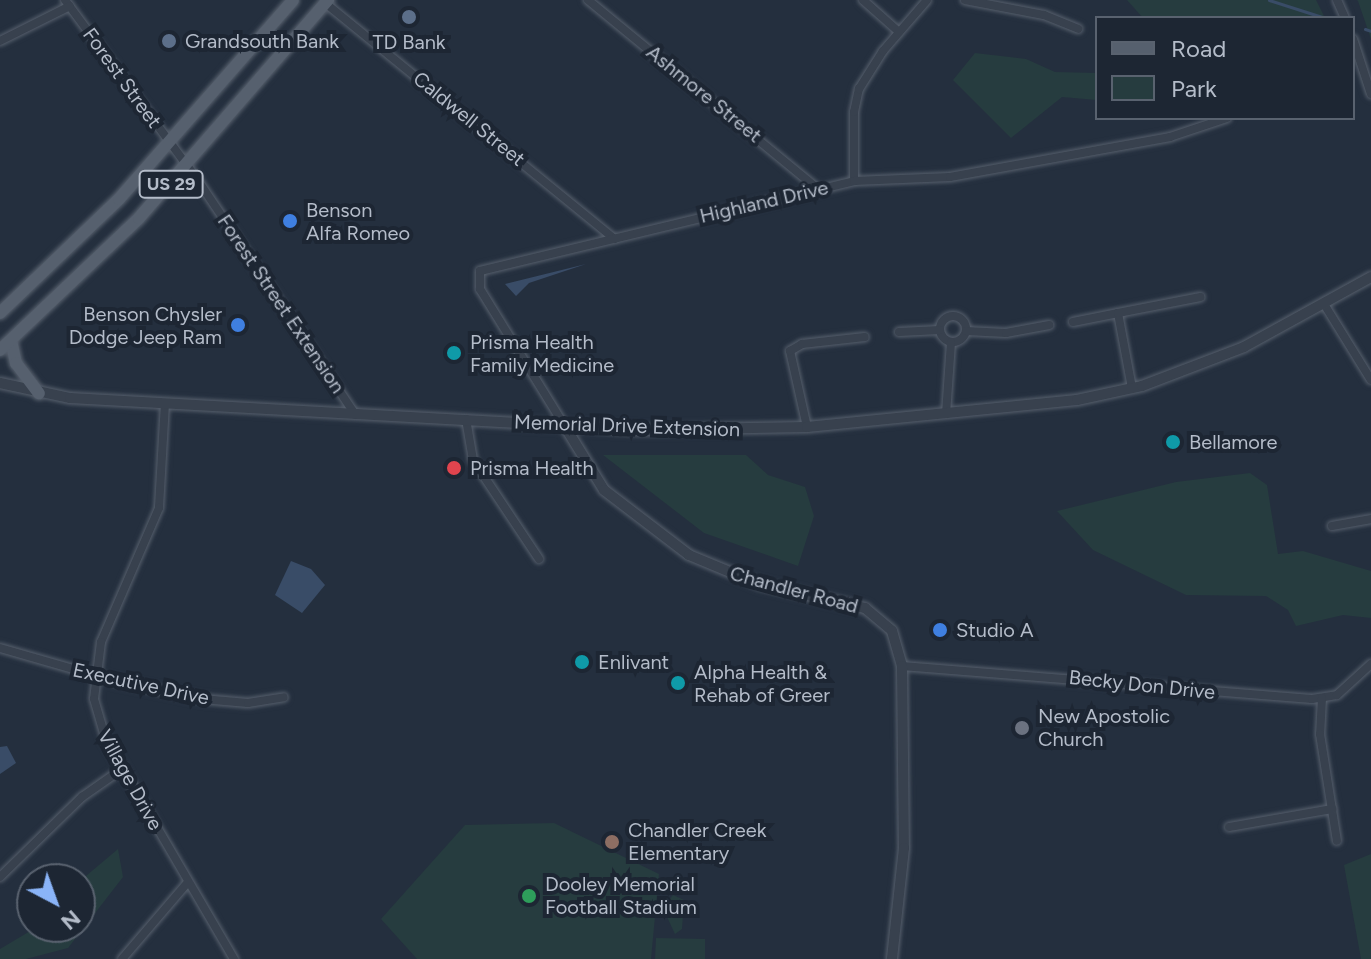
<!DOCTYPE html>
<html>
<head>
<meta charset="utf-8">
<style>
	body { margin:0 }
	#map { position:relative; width:1371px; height:959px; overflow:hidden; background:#242f3e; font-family:Figtree,sans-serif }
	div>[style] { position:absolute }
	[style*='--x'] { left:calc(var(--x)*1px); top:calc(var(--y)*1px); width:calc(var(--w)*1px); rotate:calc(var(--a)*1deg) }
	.green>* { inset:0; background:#263c3f }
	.water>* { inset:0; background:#394c67 }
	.stream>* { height:3px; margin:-1.5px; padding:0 1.5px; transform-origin:1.5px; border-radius:1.5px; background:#394c67 }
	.roads { filter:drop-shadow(0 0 2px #565f6c) drop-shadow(0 0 2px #565f6c) }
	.minor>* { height:8px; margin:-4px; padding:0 4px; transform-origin:4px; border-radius:4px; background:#38414e }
	.minor>.ring { margin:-4px; padding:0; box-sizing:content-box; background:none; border:8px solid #38414e; border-radius:50% }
	.tertiary>* { height:10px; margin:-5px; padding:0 5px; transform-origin:5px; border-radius:5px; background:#38414e }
	.primary>* { height:12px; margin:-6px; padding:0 6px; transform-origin:6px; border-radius:6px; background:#56606e }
	.dots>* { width:22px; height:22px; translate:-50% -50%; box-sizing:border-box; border:4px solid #1d2633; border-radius:50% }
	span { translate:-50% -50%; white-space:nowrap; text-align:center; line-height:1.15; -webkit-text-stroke:8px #1d2633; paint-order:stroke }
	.shield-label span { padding:2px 6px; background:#1d2633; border:2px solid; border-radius:6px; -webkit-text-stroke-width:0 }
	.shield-label { font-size:18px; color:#b4bcc9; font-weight:700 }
	.poi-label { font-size:20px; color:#b4bcc9 }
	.left { translate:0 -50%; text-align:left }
	.right { translate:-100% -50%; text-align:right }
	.street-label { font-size:20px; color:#b4bcc9 }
	.legend { position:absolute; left:1095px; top:16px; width:260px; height:104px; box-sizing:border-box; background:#1d2633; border:2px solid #59626f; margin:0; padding:10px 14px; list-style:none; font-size:24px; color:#b4bcc9 }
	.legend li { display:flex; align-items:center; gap:16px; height:40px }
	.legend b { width:40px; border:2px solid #59626f }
	.north { position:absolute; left:16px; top:863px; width:80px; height:80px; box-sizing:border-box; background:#1d2633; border:2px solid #59626f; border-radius:50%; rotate:139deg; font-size:22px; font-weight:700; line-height:32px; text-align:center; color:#b4bcc9 }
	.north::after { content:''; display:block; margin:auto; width:28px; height:36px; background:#8ab4f8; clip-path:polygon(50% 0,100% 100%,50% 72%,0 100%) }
</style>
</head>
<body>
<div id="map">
	<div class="green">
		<div style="clip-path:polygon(1127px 0,1316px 0,1325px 18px,1143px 18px)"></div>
		<div style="clip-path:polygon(1357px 0,1371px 0,1371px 39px,1358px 1px)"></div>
		<div style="clip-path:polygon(975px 53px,1026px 59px,1055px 72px,1097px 73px,1097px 100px,1062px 97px,1011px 138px,953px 80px)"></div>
		<div style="clip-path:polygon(603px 455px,746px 455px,768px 475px,805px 487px,814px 516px,798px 566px,704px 533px)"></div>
		<div style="clip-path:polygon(1250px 473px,1267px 485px,1278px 554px,1303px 551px,1371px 571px,1371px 618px,1343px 615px,1296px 626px,1288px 610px,1266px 596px,1186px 595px,1093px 550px,1057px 511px,1176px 482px)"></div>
		<div style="clip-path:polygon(554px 823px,659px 874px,651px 959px,417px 959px,381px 919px,465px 825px)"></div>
		<div style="clip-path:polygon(118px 849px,123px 877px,68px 948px,26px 959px,0 959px,0 949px,37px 927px,80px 927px,80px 881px)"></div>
		<div style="clip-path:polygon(1371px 854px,1371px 959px,1361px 959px,1344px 865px)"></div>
		<div style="clip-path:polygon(673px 895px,684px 900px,682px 929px,675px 934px,667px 917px,666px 903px)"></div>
		<div style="clip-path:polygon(656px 938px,705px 939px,705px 959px,655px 959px)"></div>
	</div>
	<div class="water">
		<div style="clip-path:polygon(586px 264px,529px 283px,516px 296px,505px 284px)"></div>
		<div style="clip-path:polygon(291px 561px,311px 569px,325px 585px,302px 613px,275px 595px)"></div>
		<div style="clip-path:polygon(7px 746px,16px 763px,0 774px,0 747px)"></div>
	</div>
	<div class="stream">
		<div style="--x:1269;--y:0;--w:59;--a:17.8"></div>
		<div style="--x:1365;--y:29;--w:6;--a:18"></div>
	</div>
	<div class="roads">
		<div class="minor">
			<div style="--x:65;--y:0;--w:226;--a:53.6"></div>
			<div style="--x:199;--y:182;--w:280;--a:56.1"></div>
			<div style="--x:588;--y:0;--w:299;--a:39.4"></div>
			<div style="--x:863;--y:0;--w:48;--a:41.6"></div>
			<div style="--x:965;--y:0;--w:80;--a:10.8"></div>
			<div style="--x:1044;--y:15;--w:37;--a:22"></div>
			<div style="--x:1337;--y:0;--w:20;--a:66"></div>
			<div style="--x:324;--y:2;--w:375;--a:39.2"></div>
			<div style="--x:1353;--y:39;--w:58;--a:71.9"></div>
			<div style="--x:0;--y:41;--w:78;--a:-26.6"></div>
			<div style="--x:854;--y:181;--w:69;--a:-90"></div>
			<div style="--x:854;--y:112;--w:24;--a:-78"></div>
			<div style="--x:859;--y:89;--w:45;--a:-57.7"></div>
			<div style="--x:883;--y:51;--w:67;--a:-49.2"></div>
			<div style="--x:1324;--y:304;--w:89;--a:58.3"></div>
			<div class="ring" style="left:940px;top:316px;width:18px;height:18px"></div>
			<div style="--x:1073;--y:322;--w:46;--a:-11.3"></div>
			<div style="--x:966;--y:331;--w:40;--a:2.9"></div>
			<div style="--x:1006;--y:333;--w:44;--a:-10.5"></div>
			<div style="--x:899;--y:332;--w:41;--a:-2.8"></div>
			<div style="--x:1132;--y:388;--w:76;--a:-100.6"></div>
			<div style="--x:1118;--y:313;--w:84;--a:-11"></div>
			<div style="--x:165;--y:403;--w:105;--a:93.3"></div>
			<div style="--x:159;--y:508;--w:146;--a:113.4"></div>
			<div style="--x:101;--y:642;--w:57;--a:97"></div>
			<div style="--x:94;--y:699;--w:43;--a:73.7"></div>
			<div style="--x:106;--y:740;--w:254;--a:59.7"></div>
			<div style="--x:946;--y:414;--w:72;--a:-86"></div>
			<div style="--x:466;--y:419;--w:42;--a:80.3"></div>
			<div style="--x:473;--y:460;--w:119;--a:56.3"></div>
			<div style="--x:564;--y:425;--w:160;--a:-121.7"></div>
			<div style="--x:480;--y:289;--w:18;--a:-90"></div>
			<div style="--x:480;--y:271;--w:385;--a:-13.5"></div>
			<div style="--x:854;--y:181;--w:96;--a:-2.4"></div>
			<div style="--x:950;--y:177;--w:224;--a:-10.3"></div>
			<div style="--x:1170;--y:137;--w:60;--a:-18.4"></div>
			<div style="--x:807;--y:427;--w:78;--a:-102.6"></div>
			<div style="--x:790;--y:351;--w:14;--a:-30"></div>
			<div style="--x:802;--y:344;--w:63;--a:-6.3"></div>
			<div style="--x:1332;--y:526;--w:40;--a:-10"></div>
			<div style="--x:0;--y:648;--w:120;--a:16"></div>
			<div style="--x:115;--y:681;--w:89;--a:11.7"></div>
			<div style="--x:202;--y:699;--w:46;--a:5"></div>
			<div style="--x:248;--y:703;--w:36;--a:-9"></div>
			<div style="--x:902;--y:666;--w:411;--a:4.6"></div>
			<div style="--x:1312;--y:699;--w:25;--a:-9"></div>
			<div style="--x:1337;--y:695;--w:46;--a:-42.4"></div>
			<div style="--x:1322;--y:698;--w:36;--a:93"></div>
			<div style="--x:1320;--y:734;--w:108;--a:81"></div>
			<div style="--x:1229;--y:827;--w:105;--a:-9.9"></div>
			<div style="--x:0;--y:877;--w:115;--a:-44.3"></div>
			<div style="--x:82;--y:797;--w:49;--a:-35"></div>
			<div style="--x:122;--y:959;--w:101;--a:-49.4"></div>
		</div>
		<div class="tertiary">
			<div style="--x:0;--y:383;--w:72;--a:12.1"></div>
			<div style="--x:70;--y:398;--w:573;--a:3.2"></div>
			<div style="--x:642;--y:430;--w:165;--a:-1"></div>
			<div style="--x:807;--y:427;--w:271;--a:-5.7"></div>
			<div style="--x:1077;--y:400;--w:66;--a:-12.2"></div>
			<div style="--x:1142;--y:386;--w:109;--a:-20.9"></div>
			<div style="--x:1244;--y:347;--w:145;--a:-28.9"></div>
			<div style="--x:564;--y:425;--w:76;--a:58.4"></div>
			<div style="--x:604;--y:490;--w:107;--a:37.4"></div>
			<div style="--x:689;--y:555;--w:76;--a:22.5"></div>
			<div style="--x:759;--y:584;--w:109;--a:12.8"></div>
			<div style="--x:865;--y:608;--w:35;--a:40"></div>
			<div style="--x:892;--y:631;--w:36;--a:74"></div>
			<div style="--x:902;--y:666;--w:182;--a:89.4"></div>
			<div style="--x:904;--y:848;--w:112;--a:96.2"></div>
		</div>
		<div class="primary">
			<div style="--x:0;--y:313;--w:165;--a:-43.8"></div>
			<div style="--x:119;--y:199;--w:264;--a:-48.8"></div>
			<div style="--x:11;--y:340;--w:24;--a:78"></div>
			<div style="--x:16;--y:363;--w:38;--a:53"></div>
			<div style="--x:0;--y:350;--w:192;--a:-43.5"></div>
			<div style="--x:139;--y:218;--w:289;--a:-49.1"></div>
		</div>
	</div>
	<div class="dots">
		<div style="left:409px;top:17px;background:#5c6f8a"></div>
		<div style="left:169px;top:41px;background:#5c6f8a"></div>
		<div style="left:290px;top:221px;background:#3f7fe0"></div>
		<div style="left:238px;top:325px;background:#3f7fe0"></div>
		<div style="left:454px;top:353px;background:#0f9aa8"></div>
		<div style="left:1173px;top:442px;background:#0f9aa8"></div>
		<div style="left:454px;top:468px;background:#e0444e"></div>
		<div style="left:940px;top:630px;background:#3f7fe0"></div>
		<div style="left:582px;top:662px;background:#0f9aa8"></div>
		<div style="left:678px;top:683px;background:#0f9aa8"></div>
		<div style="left:1022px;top:728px;background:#6b7280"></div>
		<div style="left:612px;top:842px;background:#8d6e63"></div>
		<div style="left:529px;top:896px;background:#2e9e5b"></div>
	</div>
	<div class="shield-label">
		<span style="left:171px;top:184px">US 29</span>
	</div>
	<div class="poi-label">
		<span class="left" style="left:185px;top:41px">Grandsouth Bank</span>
		<span style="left:409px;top:42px">TD Bank</span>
		<span class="left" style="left:306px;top:222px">Benson<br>Alfa Romeo</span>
		<span class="right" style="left:222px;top:326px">Benson Chysler<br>Dodge Jeep Ram</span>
		<span class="left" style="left:470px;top:354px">Prisma Health<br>Family Medicine</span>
		<span class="left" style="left:1189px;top:442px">Bellamore</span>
		<span class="left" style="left:470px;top:468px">Prisma Health</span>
		<span class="left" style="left:956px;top:630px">Studio A</span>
		<span class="left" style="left:598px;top:662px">Enlivant</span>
		<span class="left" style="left:694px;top:684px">Alpha Health &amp;<br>Rehab of Greer</span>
		<span class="left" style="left:1038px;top:728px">New Apostolic<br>Church</span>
		<span class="left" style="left:628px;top:842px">Chandler Creek<br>Elementary</span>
		<span class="left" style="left:545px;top:896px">Dooley Memorial<br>Football Stadium</span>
	</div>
	<div class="street-label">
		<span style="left:122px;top:78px;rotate:54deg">Forest Street</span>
		<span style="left:704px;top:94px;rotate:39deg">Ashmore Street</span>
		<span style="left:469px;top:119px;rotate:39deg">Caldwell Street</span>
		<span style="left:764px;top:202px;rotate:-13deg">Highland Drive</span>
		<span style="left:281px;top:304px;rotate:56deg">Forest Street Extension</span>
		<span style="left:627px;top:426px;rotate:2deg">Memorial Drive Extension</span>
		<span style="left:794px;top:590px;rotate:15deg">Chandler Road</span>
		<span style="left:141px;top:684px;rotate:12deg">Executive Drive</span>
		<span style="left:1142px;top:685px;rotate:6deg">Becky Don Drive</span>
		<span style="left:130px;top:780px;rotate:61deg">Village Drive</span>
	</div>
	<ul class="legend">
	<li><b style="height:10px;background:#56606e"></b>Road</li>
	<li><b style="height:22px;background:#263c3f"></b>Park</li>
	</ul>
	<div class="north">N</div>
</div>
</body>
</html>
